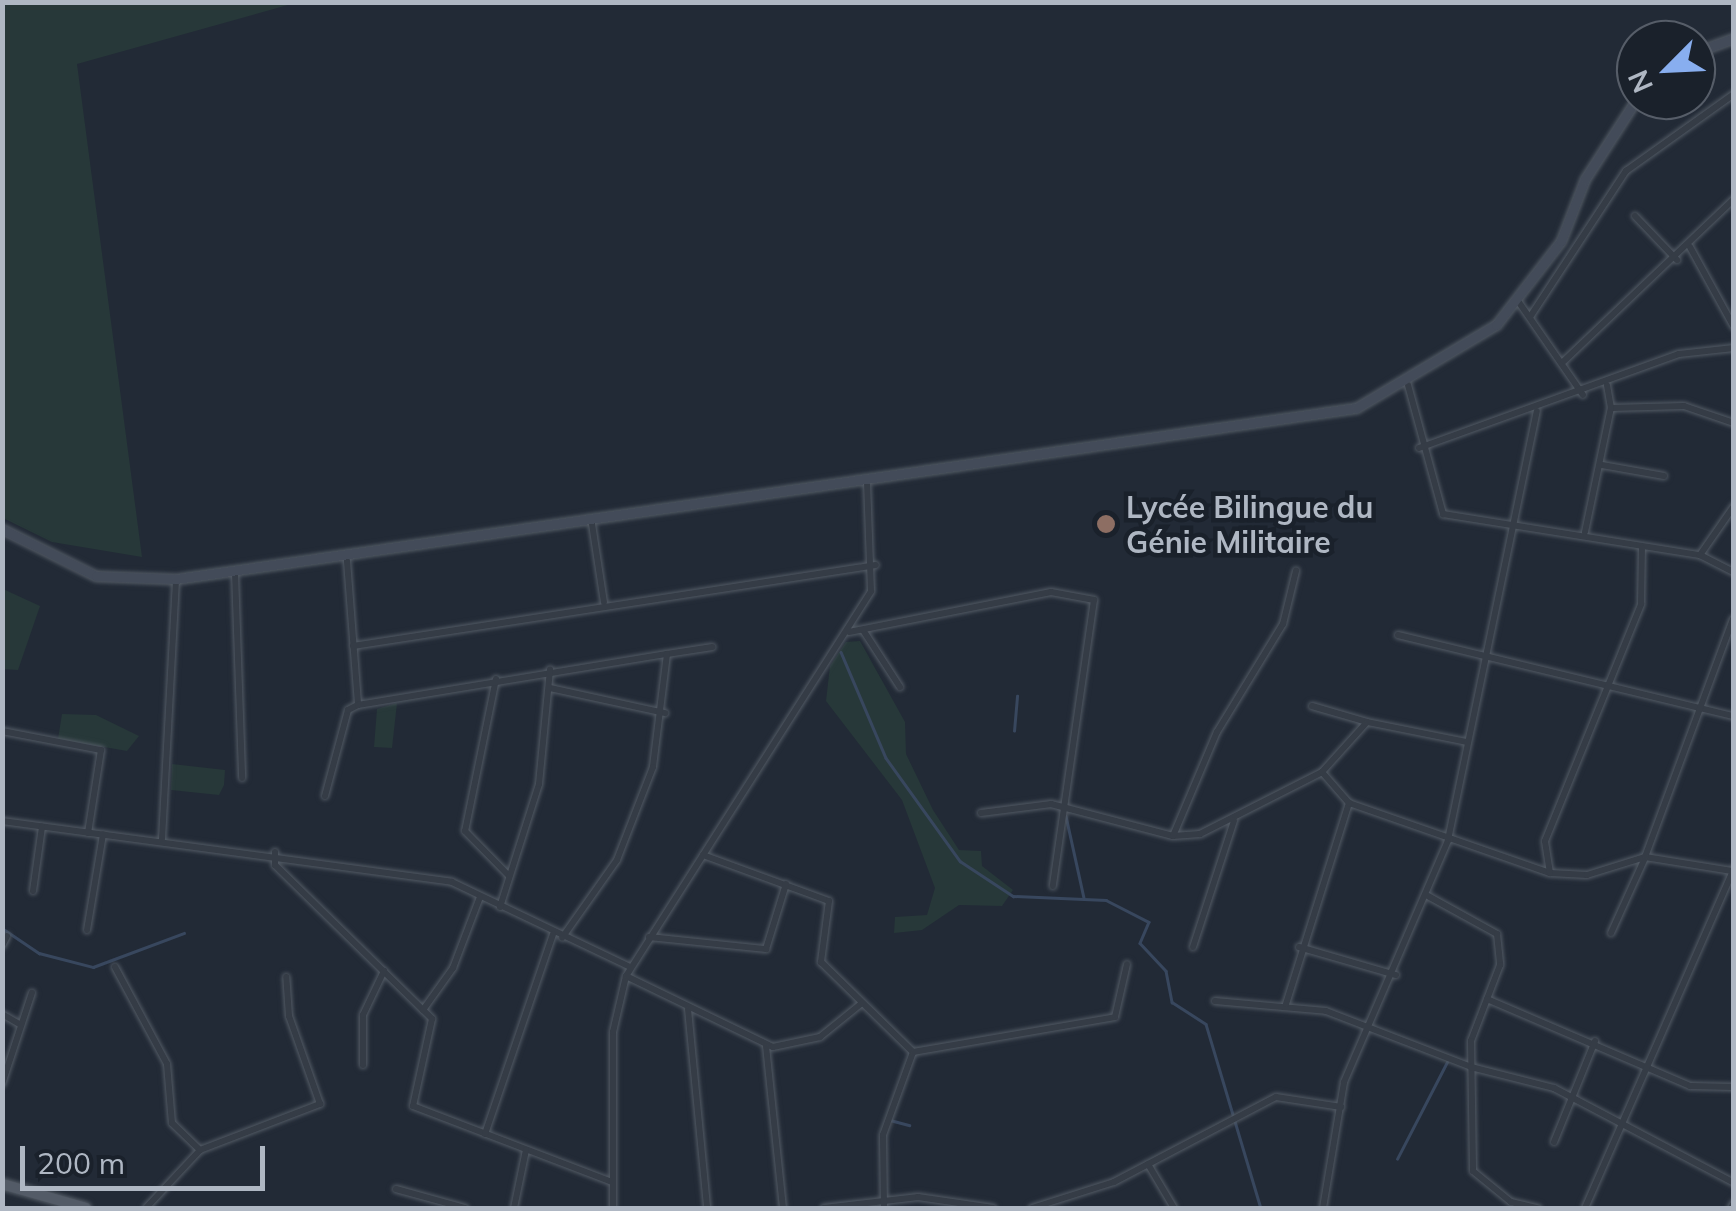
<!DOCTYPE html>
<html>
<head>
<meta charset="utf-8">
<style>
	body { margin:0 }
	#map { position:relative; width:1736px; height:1211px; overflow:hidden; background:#222a36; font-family:Mulish,sans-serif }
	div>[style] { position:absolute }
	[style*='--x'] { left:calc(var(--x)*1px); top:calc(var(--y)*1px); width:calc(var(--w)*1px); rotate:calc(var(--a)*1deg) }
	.green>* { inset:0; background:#273839 }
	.stream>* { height:2.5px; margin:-1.25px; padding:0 1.25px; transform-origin:1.25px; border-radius:1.25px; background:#38475e }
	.roads { filter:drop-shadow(0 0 2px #525a64) drop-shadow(0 0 2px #525a64) }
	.street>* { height:6px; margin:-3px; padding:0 3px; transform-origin:3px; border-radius:3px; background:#353c46 }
	.secondary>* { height:9px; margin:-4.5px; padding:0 4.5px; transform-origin:4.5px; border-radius:4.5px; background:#434b59 }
	.primary>* { height:10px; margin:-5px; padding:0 5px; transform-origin:5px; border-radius:5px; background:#535b67 }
	.dots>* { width:28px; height:28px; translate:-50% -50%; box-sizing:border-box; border:5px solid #1a212b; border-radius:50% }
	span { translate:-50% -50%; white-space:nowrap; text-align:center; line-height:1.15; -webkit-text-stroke:9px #1a212b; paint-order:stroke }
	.poi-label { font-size:30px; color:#afb7c3; font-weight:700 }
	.left { translate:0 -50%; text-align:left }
	.frame { position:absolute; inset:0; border:5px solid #afb7c3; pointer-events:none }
	.north { position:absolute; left:1616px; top:20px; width:100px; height:100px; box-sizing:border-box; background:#1a212b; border:2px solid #565d68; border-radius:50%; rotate:246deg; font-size:28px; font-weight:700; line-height:40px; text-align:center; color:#afb7c3 }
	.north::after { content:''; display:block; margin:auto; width:35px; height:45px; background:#88aeef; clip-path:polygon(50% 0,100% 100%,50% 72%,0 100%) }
	.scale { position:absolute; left:20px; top:1146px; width:245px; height:45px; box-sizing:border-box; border:5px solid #afb7c3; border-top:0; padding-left:12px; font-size:30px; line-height:35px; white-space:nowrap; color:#afb7c3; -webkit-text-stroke:8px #1a212b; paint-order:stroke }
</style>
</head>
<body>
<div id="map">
	<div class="green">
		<div style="clip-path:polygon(2px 3px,295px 3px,77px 64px,142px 557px,52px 542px,3px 518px)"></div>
		<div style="clip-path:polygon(3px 589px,40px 606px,18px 670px,3px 669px)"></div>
		<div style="clip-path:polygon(860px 641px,905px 722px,906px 754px,933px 810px,959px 850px,981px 851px,982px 866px,1013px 890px,1002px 906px,959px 905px,922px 930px,894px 933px,895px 917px,927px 915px,935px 888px,902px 800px,826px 701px,830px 666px,846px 642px)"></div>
		<div style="clip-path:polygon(397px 703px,392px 748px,374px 747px,377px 709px)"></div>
		<div style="clip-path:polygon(62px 714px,96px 715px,139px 736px,127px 751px,58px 739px)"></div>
		<div style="clip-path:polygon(172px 764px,225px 770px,224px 785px,219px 795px,171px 790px)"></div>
	</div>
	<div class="stream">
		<div style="--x:841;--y:652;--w:115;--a:67"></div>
		<div style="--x:886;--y:758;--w:127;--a:54.3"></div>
		<div style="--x:960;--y:861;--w:64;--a:33.4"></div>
		<div style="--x:1013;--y:896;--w:93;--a:2.5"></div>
		<div style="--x:1106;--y:900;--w:48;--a:27.1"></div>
		<div style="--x:1149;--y:922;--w:23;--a:113"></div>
		<div style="--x:1140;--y:943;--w:38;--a:47"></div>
		<div style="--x:1166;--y:971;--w:32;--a:79"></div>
		<div style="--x:1172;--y:1002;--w:40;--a:32.9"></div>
		<div style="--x:1206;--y:1024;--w:192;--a:73.4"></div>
		<div style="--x:1014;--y:731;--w:35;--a:-85"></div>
		<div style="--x:1066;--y:816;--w:84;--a:77.6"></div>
		<div style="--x:2;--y:928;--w:45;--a:34"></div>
		<div style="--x:39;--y:953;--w:56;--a:14.5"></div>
		<div style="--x:93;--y:967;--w:97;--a:-20.5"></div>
		<div style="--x:890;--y:1120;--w:20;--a:15"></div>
		<div style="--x:1397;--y:1159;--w:109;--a:-62.7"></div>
	</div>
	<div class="roads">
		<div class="street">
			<div style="--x:1635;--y:216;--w:61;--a:46.3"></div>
			<div style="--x:1690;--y:247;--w:91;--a:61.2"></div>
			<div style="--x:1518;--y:301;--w:114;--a:55.3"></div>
			<div style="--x:1530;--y:317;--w:175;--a:-56.7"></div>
			<div style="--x:1626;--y:171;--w:133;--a:-35.5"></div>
			<div style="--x:1564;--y:361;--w:235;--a:-43.6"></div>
			<div style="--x:1408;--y:385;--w:134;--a:74.8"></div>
			<div style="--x:1443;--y:514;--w:260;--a:9.1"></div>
			<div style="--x:1700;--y:555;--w:60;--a:-55.2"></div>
			<div style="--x:1611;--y:408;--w:73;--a:-1.6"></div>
			<div style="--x:1684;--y:406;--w:53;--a:18.8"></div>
			<div style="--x:1419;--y:448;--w:276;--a:-19.9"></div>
			<div style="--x:1679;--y:354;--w:55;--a:-6.2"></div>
			<div style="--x:1602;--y:465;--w:63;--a:10.1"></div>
			<div style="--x:592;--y:524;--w:79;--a:81.3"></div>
			<div style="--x:1585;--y:532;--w:127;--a:-78.2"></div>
			<div style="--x:1611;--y:408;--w:23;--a:-100"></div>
			<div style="--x:1700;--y:555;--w:38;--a:27"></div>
			<div style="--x:347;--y:561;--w:144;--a:85.6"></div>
			<div style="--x:235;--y:573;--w:205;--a:88"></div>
			<div style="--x:863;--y:630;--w:68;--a:57"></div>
			<div style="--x:849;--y:632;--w:206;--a:-11.2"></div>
			<div style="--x:1051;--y:592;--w:44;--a:10.5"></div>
			<div style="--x:1094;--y:600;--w:289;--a:98.2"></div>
			<div style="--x:1398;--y:635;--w:346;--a:13.6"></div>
			<div style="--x:353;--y:646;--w:529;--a:-8.8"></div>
			<div style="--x:667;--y:654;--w:46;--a:-8.8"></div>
			<div style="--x:496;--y:679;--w:155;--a:101.5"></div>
			<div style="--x:465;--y:831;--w:63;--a:45.6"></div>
			<div style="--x:550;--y:688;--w:118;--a:12.3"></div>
			<div style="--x:1312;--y:706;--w:57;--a:16.2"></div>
			<div style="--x:2;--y:731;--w:101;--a:10.9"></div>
			<div style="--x:101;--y:750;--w:84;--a:98.9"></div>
			<div style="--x:325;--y:796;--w:89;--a:-75"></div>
			<div style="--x:348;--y:710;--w:11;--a:-27"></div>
			<div style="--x:358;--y:705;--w:313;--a:-9.4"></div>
			<div style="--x:667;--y:654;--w:114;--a:97.1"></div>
			<div style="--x:653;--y:767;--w:100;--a:111.2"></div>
			<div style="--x:617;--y:860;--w:95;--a:125.2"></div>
			<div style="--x:1349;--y:803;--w:213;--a:19.2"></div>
			<div style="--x:1550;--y:873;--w:37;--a:3"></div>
			<div style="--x:1587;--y:875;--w:61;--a:-17.2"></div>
			<div style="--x:981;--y:813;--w:71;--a:-7.3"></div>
			<div style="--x:1051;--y:804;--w:126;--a:14.7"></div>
			<div style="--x:1173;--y:836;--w:27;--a:-4"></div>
			<div style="--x:1200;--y:834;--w:137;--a:-26.9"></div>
			<div style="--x:2;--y:821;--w:454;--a:7.7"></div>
			<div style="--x:452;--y:882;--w:197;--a:25.5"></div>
			<div style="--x:1173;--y:836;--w:113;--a:-67.1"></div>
			<div style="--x:1217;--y:732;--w:127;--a:-58.6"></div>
			<div style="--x:1283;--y:624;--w:55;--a:-76.2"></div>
			<div style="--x:162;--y:839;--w:260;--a:-86.9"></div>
			<div style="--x:275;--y:852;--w:13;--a:90"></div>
			<div style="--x:275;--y:865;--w:220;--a:44.4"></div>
			<div style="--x:432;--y:1019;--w:89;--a:102.3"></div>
			<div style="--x:413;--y:1106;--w:213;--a:20.9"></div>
			<div style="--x:703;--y:855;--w:134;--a:20.1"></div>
			<div style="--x:829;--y:901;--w:62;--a:97.5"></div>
			<div style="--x:821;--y:962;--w:129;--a:44.4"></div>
			<div style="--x:1732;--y:871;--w:88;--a:-170.9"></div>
			<div style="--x:1645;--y:857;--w:254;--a:-69.7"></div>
			<div style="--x:1550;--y:873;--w:32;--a:-99"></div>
			<div style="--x:1545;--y:841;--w:256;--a:-67.9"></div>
			<div style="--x:1641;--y:604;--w:56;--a:-89"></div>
			<div style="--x:33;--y:891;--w:65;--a:-82"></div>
			<div style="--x:1428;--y:896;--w:79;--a:28.8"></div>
			<div style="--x:1497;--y:934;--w:31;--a:84"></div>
			<div style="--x:1500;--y:965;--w:81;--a:110.9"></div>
			<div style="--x:1471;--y:1041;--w:130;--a:89.1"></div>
			<div style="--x:1473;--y:1171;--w:49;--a:39.2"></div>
			<div style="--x:1511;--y:1202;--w:28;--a:13"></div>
			<div style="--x:500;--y:907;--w:129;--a:-72.4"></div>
			<div style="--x:539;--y:784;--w:115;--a:-84.5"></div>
			<div style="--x:87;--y:930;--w:97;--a:-80.5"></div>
			<div style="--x:1611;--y:933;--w:82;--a:-65.6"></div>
			<div style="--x:649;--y:937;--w:118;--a:5.9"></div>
			<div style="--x:766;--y:949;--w:68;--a:-72.9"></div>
			<div style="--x:2;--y:946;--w:11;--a:-63"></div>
			<div style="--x:1193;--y:947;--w:133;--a:-72"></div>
			<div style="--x:1299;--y:947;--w:101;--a:16.1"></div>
			<div style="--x:115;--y:967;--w:110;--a:61.8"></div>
			<div style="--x:167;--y:1064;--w:59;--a:85.2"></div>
			<div style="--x:172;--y:1123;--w:39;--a:44"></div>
			<div style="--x:626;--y:976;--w:163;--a:25.8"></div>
			<div style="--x:773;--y:1047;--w:48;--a:-12"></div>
			<div style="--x:820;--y:1037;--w:54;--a:-39"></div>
			<div style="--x:1487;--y:999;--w:221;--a:23.2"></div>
			<div style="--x:1690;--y:1086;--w:44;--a:1.3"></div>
			<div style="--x:1215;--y:1001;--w:111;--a:5.1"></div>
			<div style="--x:1326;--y:1011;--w:155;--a:21.1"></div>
			<div style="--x:1471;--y:1067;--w:86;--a:14.2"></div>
			<div style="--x:1554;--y:1088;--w:204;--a:27.8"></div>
			<div style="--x:1286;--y:1004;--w:211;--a:-72.6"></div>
			<div style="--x:1349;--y:803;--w:41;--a:-131.1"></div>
			<div style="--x:1322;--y:772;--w:67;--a:-48"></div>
			<div style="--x:1367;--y:722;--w:102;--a:11.3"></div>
			<div style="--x:688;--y:1009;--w:200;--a:84.5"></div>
			<div style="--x:423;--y:1010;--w:52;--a:-54.5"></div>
			<div style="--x:453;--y:968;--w:76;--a:-69.2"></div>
			<div style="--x:2;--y:1014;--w:22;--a:30"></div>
			<div style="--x:766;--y:1046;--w:163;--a:84"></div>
			<div style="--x:363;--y:1065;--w:50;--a:-90"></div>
			<div style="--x:363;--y:1015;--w:49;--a:-64.5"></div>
			<div style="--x:2;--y:1084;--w:96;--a:-71.8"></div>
			<div style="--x:485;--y:1134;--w:211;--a:-71.2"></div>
			<div style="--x:1554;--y:1142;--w:109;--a:-67.9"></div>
			<div style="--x:1148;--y:1164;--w:51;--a:59.4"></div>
			<div style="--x:396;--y:1189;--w:72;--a:15.4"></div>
			<div style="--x:146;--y:1208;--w:79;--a:-47"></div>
			<div style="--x:200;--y:1150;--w:129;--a:-21"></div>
			<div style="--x:320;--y:1104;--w:93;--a:-109.4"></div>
			<div style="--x:289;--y:1016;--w:39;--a:-94"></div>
			<div style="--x:514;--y:1208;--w:59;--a:-78.3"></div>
			<div style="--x:613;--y:1208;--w:176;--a:-90"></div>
			<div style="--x:613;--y:1032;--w:57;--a:-76.9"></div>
			<div style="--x:626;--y:976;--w:456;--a:-57.5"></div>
			<div style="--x:871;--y:591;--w:110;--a:-92.1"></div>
			<div style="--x:824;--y:1208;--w:95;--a:-6.7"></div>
			<div style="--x:918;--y:1197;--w:76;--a:8.3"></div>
			<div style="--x:884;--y:1208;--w:73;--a:-90.8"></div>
			<div style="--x:883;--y:1135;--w:88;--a:-70.1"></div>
			<div style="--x:913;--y:1052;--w:205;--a:-9.8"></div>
			<div style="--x:1115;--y:1017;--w:54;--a:-77.2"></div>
			<div style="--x:1032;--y:1208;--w:86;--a:-17.6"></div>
			<div style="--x:1114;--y:1182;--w:183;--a:-27.7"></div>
			<div style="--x:1276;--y:1097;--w:66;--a:8.7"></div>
			<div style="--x:1323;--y:1208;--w:128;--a:-80.5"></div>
			<div style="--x:1344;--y:1082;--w:263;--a:-66.7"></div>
			<div style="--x:1448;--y:840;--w:438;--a:-78.3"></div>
			<div style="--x:1585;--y:1208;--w:371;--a:-66.3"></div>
			<div style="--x:1731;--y:1208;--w:6;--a:-59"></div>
		</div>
		<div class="secondary">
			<div style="--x:1696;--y:52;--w:40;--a:-20.2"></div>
			<div style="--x:2;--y:529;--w:105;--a:26.6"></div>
			<div style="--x:96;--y:576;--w:80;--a:2.1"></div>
			<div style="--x:176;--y:579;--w:1192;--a:-8.25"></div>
			<div style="--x:1356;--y:408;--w:163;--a:-30.7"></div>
			<div style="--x:1496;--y:325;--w:106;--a:-52.3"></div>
			<div style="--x:1561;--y:241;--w:66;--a:-68.8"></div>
			<div style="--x:1585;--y:179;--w:94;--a:-57.2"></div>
		</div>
		<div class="primary">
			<div style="--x:2;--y:1184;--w:87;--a:15.9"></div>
		</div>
	</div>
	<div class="dots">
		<div style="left:1106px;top:524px;background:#8d6e63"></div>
	</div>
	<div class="poi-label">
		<span class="left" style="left:1126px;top:524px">Lycée Bilingue du<br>Génie Militaire</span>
	</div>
	<div class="frame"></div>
	<div class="north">N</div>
	<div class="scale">200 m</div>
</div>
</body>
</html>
